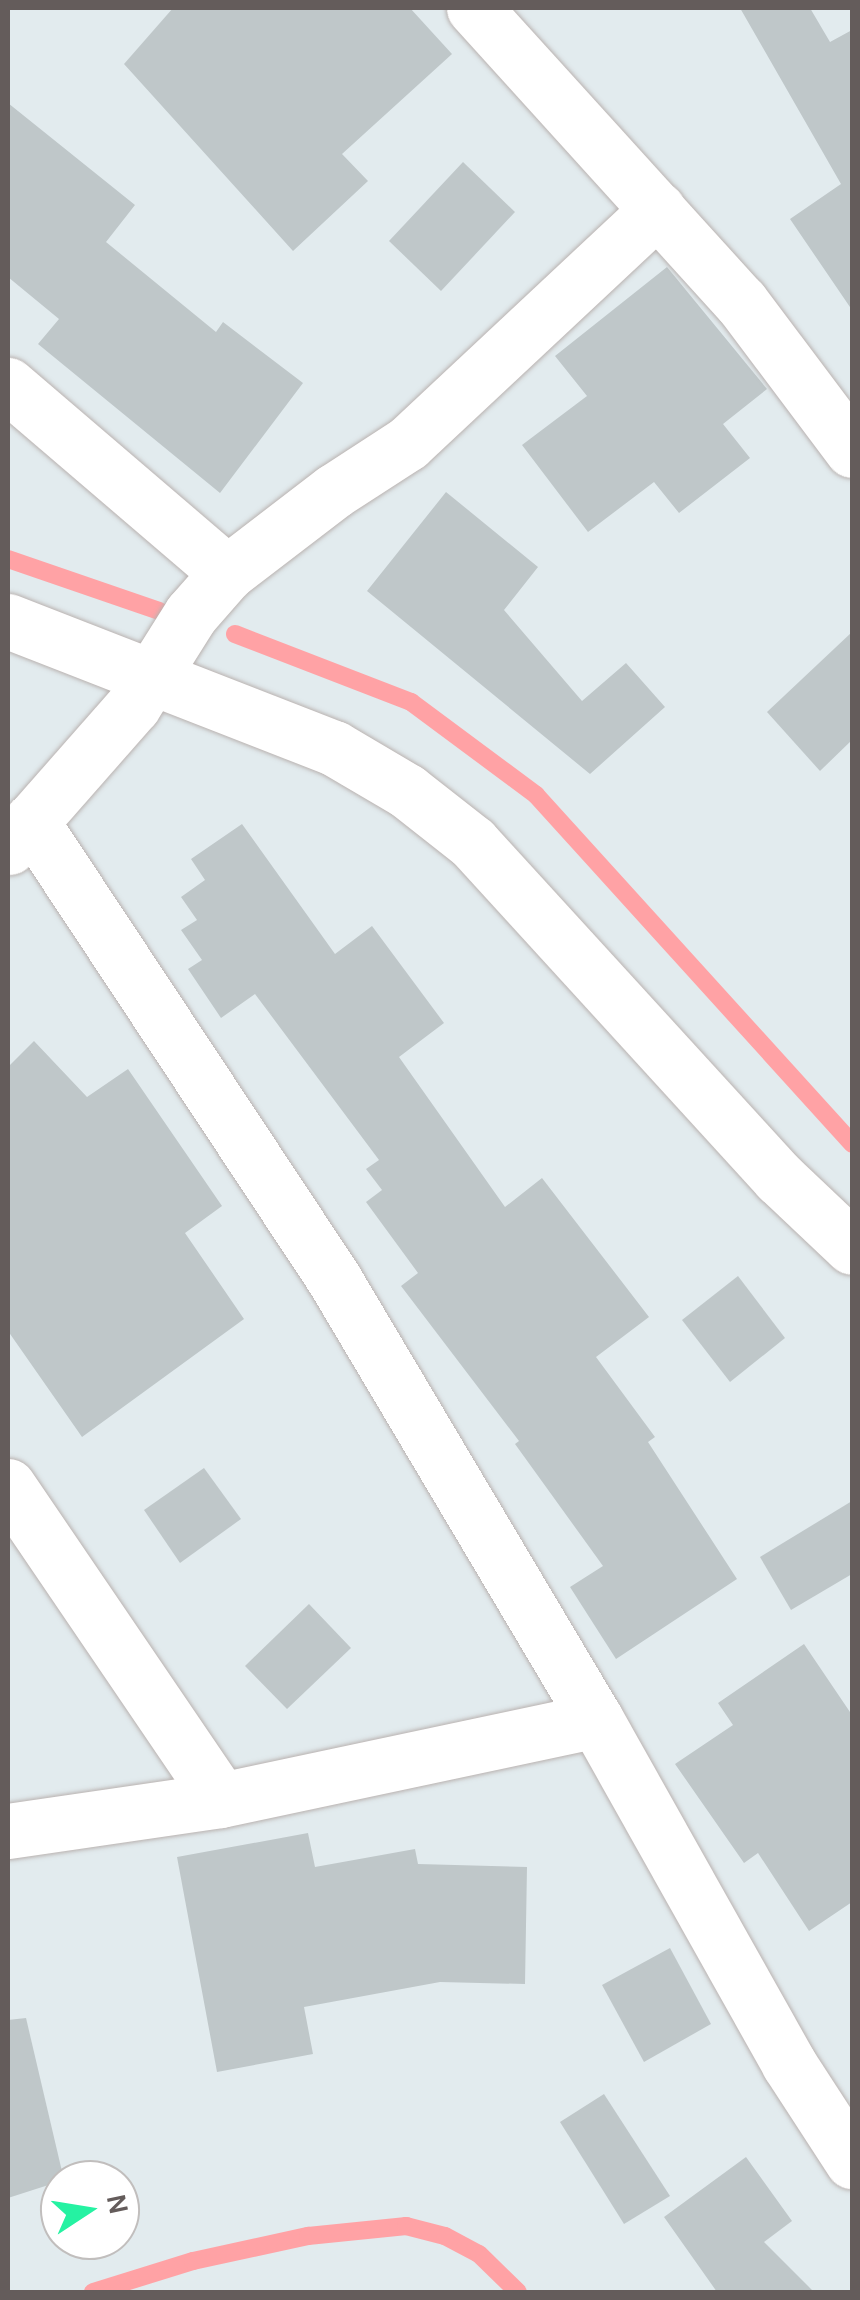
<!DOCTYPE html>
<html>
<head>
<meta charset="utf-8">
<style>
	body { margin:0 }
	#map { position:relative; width:860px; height:2300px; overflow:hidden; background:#e2ebee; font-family:Karla,sans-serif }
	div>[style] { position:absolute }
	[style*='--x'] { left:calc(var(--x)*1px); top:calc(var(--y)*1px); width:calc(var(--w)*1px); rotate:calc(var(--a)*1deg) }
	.stream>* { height:18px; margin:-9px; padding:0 9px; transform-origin:9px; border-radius:9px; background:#ffa2a5 }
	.building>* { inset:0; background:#bfc7c9 }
	.roads { filter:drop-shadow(0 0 2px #b9b2b0) drop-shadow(0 0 2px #b9b2b0) }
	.minor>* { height:55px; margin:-27.5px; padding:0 27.5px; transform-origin:27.5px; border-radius:27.5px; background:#fff }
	span { translate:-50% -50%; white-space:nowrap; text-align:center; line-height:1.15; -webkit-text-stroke:8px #fff; paint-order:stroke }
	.frame { position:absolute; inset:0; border:10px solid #645c5b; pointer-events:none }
	.north { position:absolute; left:40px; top:2160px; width:100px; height:100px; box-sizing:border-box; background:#fff; border:2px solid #c1bebd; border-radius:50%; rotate:78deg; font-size:28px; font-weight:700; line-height:40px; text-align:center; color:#645c5b }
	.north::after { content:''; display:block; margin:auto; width:35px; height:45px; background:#25f2a2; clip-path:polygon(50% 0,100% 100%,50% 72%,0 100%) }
</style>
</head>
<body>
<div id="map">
	<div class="stream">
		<div style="--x:8;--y:559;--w:160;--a:19"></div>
		<div style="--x:235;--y:634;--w:189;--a:21.1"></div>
		<div style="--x:411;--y:702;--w:156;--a:36.6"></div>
		<div style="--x:536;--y:795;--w:471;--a:47.8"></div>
		<div style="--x:93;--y:2292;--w:105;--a:-17.2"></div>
		<div style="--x:193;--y:2261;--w:118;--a:-12.3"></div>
		<div style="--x:308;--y:2236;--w:99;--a:-5.8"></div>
		<div style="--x:406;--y:2226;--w:40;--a:14.4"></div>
		<div style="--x:445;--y:2236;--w:38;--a:28"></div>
		<div style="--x:479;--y:2254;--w:54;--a:44.3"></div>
	</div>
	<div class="building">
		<div style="clip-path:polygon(173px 8px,410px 8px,452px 54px,342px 154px,368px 181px,293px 251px,124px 64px)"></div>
		<div style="clip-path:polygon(740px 8px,810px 8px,830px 42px,852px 30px,852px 310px,790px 219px,841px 184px)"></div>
		<div style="clip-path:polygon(8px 103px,135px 205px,106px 242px,216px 332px,223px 322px,303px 383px,220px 493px,38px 344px,59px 319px,8px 277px)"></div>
		<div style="clip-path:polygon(463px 162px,515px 212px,441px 291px,389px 241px)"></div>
		<div style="clip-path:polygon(667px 267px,767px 389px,723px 424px,750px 458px,679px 513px,654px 482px,588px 532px,522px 445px,587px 396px,555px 356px)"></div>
		<div style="clip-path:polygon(446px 492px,538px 567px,504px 610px,582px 701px,626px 663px,665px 707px,590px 774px,367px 591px)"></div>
		<div style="clip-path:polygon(852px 632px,852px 740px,820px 771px,767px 712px)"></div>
		<div style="clip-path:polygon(242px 824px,335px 954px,372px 926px,444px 1023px,399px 1057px,505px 1207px,542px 1178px,649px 1317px,596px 1357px,655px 1437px,648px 1442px,737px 1579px,616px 1659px,570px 1587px,603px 1566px,515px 1444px,519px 1441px,401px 1286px,418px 1273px,366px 1202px,382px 1190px,366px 1169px,379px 1160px,255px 994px,221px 1018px,188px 969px,202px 960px,181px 930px,197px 920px,181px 897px,205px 880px,191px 859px)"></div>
		<div style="clip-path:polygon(34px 1041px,87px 1097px,128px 1069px,222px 1206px,185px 1233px,244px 1319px,82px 1437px,8px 1331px,8px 1067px)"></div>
		<div style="clip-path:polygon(738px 1276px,785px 1338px,730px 1382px,682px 1320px)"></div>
		<div style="clip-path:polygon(204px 1468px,241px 1519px,180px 1563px,144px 1510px)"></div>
		<div style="clip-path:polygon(852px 1501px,852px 1574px,791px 1610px,760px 1557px)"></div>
		<div style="clip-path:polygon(309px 1604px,351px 1648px,287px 1709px,245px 1666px)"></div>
		<div style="clip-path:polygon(804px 1644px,852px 1715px,852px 1902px,809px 1931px,758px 1853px,744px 1863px,675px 1764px,733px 1725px,718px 1703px)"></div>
		<div style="clip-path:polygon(308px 1833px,315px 1867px,415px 1849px,418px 1864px,527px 1867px,525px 1984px,440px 1982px,304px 2007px,313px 2054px,217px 2072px,177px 1857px)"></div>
		<div style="clip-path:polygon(670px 1948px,711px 2024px,644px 2062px,602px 1985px)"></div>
		<div style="clip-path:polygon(26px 2018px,64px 2180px,8px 2198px,8px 2020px)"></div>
		<div style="clip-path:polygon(604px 2094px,670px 2196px,624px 2224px,560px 2122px)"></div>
		<div style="clip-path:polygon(746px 2157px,792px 2221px,764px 2242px,814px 2292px,717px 2292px,664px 2217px)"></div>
	</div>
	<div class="roads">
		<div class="minor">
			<div style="--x:474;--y:8;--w:397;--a:47.8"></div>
			<div style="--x:741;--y:302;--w:185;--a:53.1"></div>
			<div style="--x:8;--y:385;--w:289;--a:40.6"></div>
			<div style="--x:8;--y:621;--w:350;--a:21.3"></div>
			<div style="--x:334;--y:748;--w:85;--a:30.5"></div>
			<div style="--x:407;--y:791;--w:84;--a:38.2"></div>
			<div style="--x:473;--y:843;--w:454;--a:47.6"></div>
			<div style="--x:779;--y:1178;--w:100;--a:43.4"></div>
			<div style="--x:31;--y:821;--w:549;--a:56.51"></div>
			<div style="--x:334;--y:1279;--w:513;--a:59.29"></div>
			<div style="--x:596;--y:1720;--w:394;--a:60.7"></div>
			<div style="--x:789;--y:2064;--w:116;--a:57"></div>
			<div style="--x:9;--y:847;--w:188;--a:-48.7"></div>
			<div style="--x:133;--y:706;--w:109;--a:-57.8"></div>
			<div style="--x:191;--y:614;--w:55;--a:-48.7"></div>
			<div style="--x:227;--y:573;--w:135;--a:-37.5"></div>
			<div style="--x:334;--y:491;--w:88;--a:-33"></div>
			<div style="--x:408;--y:443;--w:342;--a:-43.1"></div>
			<div style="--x:8;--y:1486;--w:379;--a:55.8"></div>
			<div style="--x:8;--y:1831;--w:215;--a:-8.3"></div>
			<div style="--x:221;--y:1800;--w:383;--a:-12"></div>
		</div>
	</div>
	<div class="frame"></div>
	<div class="north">N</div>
</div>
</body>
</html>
